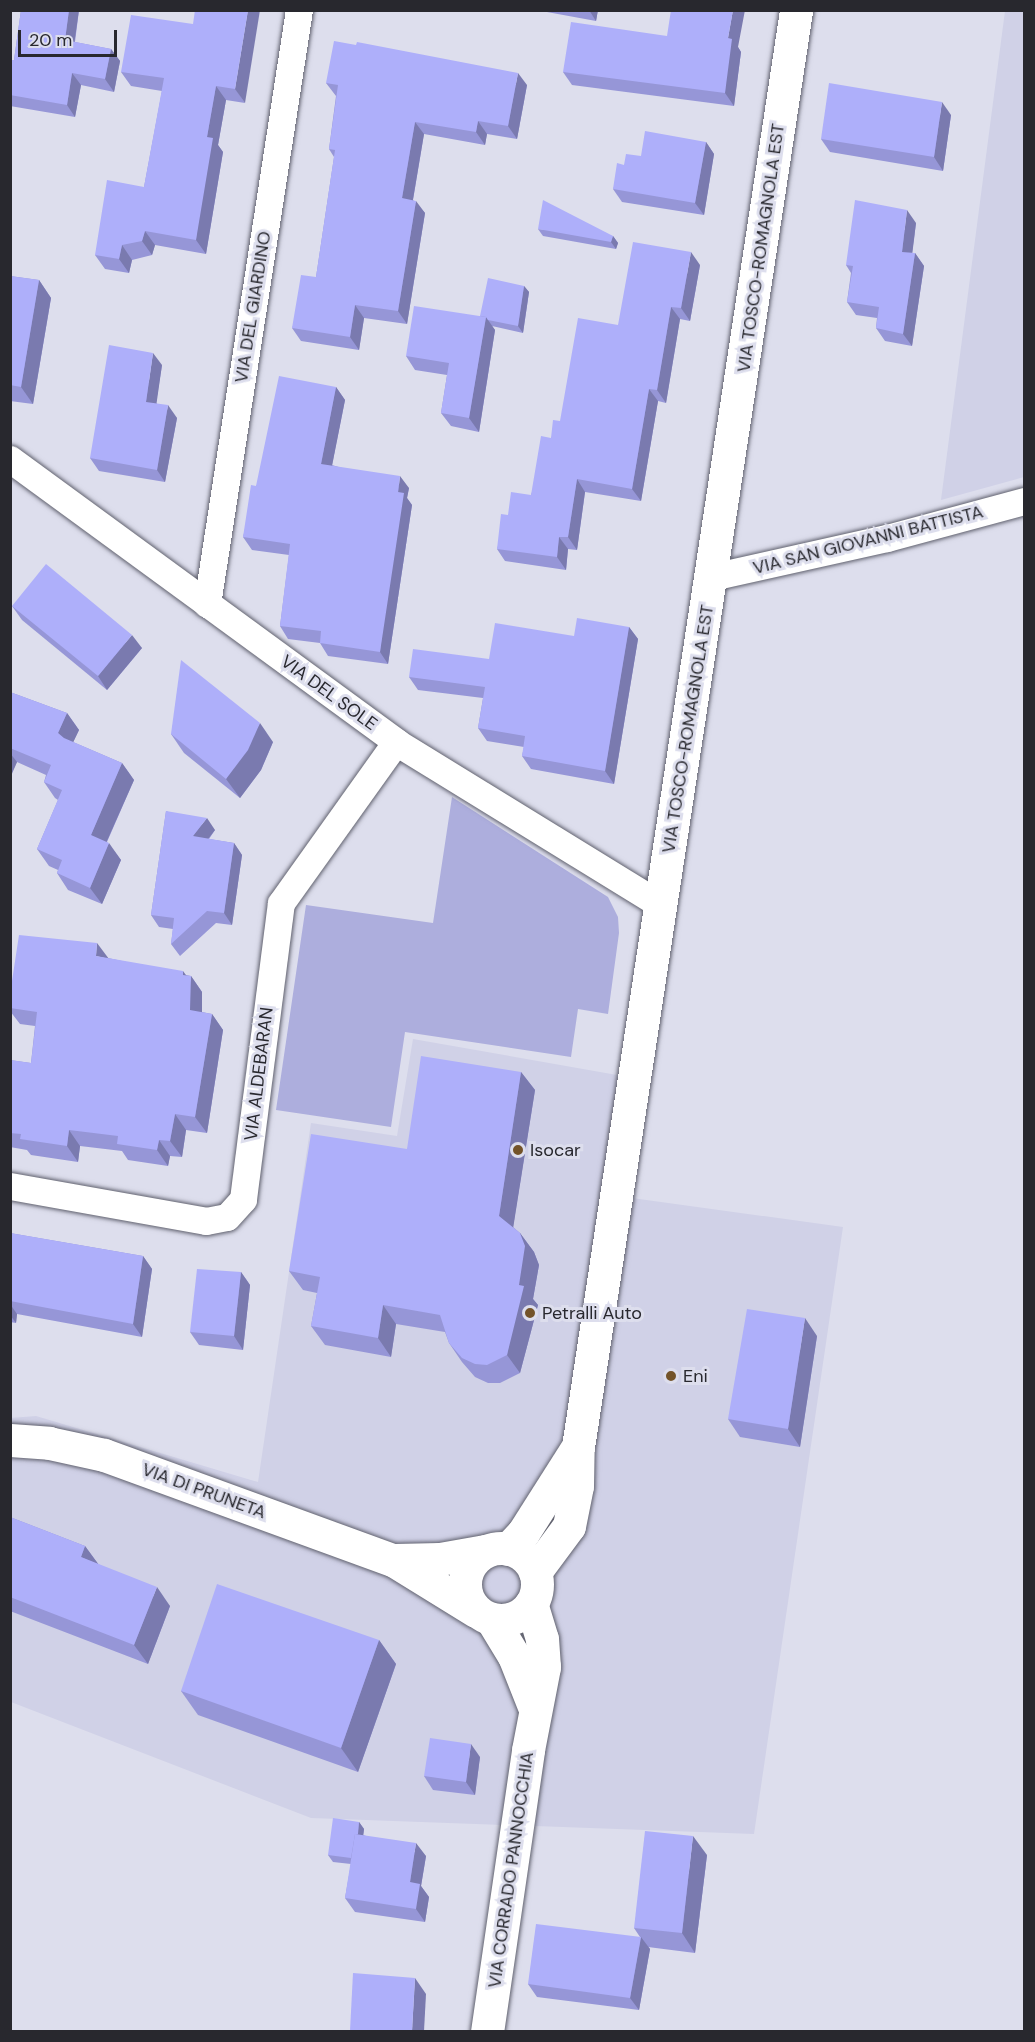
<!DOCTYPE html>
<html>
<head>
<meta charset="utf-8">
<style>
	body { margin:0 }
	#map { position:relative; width:1035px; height:2042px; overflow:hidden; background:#dddeed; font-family:"DM Sans",sans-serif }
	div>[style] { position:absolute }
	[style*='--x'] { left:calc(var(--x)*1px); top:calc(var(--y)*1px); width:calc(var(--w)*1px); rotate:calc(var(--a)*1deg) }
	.built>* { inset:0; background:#d0d1e7 }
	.green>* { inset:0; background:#adaedd }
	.roads { filter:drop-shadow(0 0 2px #60616e) drop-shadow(0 0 2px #60616e) }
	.street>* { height:27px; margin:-13.5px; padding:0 13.5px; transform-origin:13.5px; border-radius:13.5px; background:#fff }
	.secondary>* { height:33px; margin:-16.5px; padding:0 16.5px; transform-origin:16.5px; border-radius:16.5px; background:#fff }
	.primary>* { height:33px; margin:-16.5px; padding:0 16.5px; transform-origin:16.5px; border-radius:16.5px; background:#fff }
	.primary>.ring { margin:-16.5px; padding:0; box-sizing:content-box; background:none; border:33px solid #fff; border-radius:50% }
	.wall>* { inset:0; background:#9696d7 }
	.shaded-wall>* { inset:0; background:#7a7aaf }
	.building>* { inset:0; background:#aeaffa }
	.dots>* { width:16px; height:16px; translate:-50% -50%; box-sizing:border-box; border:3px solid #dddeed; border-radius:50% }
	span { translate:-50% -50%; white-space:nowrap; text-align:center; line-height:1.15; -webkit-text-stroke:6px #dddeed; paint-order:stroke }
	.street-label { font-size:18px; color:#28282e }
	.poi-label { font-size:18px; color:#28282e }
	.left { translate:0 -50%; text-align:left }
	.frame { position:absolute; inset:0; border:12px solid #28282e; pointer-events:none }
	.scale { position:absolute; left:18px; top:30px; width:99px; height:27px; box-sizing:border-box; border:3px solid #28282e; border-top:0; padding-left:8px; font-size:18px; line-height:21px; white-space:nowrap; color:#28282e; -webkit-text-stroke:4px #dddeed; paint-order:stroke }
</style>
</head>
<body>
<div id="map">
	<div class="built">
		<div style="clip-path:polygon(1005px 11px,1024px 11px,1024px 477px,941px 500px)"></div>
		<div style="clip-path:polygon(413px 1039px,651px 1081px,632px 1198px,843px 1227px,754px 1834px,311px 1818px,11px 1702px,10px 1418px,36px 1416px,258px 1482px,311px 1123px,397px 1136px)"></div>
	</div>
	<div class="green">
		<div style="clip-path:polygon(452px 797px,608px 897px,618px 917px,619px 933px,608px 1014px,578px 1009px,571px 1057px,405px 1032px,391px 1127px,276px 1110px,306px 905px,433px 923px)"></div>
	</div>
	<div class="roads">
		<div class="street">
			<div style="--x:10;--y:459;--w:479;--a:36.2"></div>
			<div style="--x:396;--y:742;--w:311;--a:31.6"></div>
			<div style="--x:712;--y:577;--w:179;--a:-12.6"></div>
			<div style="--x:887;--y:538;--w:142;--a:-15.1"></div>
			<div style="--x:207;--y:604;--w:601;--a:-81.2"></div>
			<div style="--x:10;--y:1186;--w:199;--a:10.1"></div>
			<div style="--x:206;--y:1221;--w:21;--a:-11"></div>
			<div style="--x:227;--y:1217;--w:24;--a:-48"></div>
			<div style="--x:243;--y:1199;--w:298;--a:-82.7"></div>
			<div style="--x:281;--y:903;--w:198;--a:-54.5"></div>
		</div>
		<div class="secondary">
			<div style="--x:10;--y:1440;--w:39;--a:4"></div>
			<div style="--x:49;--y:1443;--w:56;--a:12.3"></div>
			<div style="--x:104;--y:1455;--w:307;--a:20"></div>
			<div style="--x:393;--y:1560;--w:97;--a:31.6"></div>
			<div style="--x:395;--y:1560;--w:45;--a:-1.3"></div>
			<div style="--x:440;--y:1559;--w:46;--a:-10.1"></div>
		</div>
		<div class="primary">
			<div class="ring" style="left:465px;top:1548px;width:39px;height:39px"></div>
			<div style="--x:508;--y:1549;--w:22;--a:-47"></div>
			<div style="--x:523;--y:1533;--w:101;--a:-57.6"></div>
			<div style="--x:535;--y:1572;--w:57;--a:-53.5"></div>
			<div style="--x:569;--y:1526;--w:41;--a:-78.7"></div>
			<div style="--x:577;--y:1486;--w:39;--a:-89"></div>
			<div style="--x:578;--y:1447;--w:1453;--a:-81.37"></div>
			<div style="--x:492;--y:1620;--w:42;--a:58.6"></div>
			<div style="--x:514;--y:1656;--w:57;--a:68.4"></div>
			<div style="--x:487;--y:2032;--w:285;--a:-81.7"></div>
			<div style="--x:528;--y:1750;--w:85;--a:-79.1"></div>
			<div style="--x:544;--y:1667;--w:28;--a:-94"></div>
			<div style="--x:542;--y:1639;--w:37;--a:-107"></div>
		</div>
	</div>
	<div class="wall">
		<div style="clip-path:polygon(21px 10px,79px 10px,75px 42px,111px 49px,120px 61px,114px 92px,81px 85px,75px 117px,10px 106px,10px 60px,14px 60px)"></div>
		<div style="clip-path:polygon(536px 10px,598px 10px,596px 21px)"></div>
		<div style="clip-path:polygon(193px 24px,245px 103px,226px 100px,218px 145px,223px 152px,206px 254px,155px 245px,152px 255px,132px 260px,129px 273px,105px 269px,95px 255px,144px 187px,162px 91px,131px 86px,121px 72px)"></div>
		<div style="clip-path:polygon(667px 36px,738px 47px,741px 52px,734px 106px,572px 85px,563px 72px)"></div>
		<div style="clip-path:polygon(326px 83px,527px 85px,517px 139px,487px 134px,485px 145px,424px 134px,413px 200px,425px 213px,407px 324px,364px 318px,359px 350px,301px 341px,292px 328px,316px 277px,334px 157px,329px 149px,336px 96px)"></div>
		<div style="clip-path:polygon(951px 115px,943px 171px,830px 152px,821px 139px)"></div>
		<div style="clip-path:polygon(706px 142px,714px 154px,704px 215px,622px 202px,613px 189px,624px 165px,641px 156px)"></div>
		<div style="clip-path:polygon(916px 223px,912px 253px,915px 253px,924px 266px,912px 346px,885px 341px,876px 328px,877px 318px,856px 315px,847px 302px,851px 273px,846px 265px)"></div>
		<div style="clip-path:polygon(538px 229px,613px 236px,618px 243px,616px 249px,543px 236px)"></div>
		<div style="clip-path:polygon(700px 265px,690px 321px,680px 319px,666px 403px,658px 401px,641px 501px,585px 492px,577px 550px,568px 549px,566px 570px,505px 561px,497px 549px,508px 515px,531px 495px,551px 438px,618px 325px)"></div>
		<div style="clip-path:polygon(10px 276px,39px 280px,51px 298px,33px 404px,10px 401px)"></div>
		<div style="clip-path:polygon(524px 286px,529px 292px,523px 333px,492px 326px,495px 330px,479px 432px,451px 426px,441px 413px,447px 375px,415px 370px,406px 356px,480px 316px)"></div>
		<div style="clip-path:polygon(162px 365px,156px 403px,177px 418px,165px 482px,99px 471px,90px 458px)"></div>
		<div style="clip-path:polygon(336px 387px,345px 400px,332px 465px,409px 488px,407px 498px,412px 505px,388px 664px,328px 656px,320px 643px,288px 639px,280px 626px,289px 555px,252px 550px,243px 537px,256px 486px)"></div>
		<div style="clip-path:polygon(12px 606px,142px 648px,107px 690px,22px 620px)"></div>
		<div style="clip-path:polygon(629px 627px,638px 639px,614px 784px,531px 769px,522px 756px,524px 747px,487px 741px,478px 728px,483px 698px,418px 690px,409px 677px,489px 659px,574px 636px)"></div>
		<div style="clip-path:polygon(10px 692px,67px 713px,79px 730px,73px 742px,122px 763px,134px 780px,107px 842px,121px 860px,102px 904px,68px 890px,57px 873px,58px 870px,49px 866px,37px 849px,58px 800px,55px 798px,44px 782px,46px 775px,17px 762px,10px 776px)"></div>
		<div style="clip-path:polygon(171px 734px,273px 742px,261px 770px,240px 798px,184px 753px)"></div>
		<div style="clip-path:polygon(166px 811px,215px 830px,209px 839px,234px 843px,242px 855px,232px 925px,216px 923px,180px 956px,171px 944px,173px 929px,159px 927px,151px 915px)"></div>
		<div style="clip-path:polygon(108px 958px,191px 976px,202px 992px,202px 1012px,212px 1014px,223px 1030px,207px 1133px,186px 1130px,182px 1157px,170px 1156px,168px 1166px,128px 1160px,122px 1151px,80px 1146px,78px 1162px,31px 1155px,27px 1150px,10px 1147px,10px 1060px,31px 1063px,35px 1026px,20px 1024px,10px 1011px,10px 994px)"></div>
		<div style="clip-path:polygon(521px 1072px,535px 1090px,513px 1227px,520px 1233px,534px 1252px,539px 1265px,533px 1299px,538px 1305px,520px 1373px,500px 1383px,488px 1383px,475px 1377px,462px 1362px,449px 1343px,445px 1332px,396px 1324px,391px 1357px,325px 1345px,311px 1326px,317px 1293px,303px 1290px,289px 1271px,407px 1149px)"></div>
		<div style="clip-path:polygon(10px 1233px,143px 1256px,152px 1269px,142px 1337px,17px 1314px,16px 1323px,10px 1322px)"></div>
		<div style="clip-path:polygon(241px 1272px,250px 1285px,243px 1350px,199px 1345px,190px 1332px)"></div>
		<div style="clip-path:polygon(817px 1336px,800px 1447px,740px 1437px,728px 1419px)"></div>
		<div style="clip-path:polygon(10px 1517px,85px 1546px,98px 1564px,170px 1606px,148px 1664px,10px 1611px)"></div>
		<div style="clip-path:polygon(379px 1640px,396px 1664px,358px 1772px,198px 1715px,181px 1691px)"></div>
		<div style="clip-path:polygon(480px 1757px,475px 1795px,433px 1790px,424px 1776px)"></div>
		<div style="clip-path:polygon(359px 1822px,364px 1829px,363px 1835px,426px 1856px,421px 1886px,429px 1897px,425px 1922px,355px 1912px,345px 1898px,351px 1864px,333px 1862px,328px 1855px)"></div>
		<div style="clip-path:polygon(707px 1855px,695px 1953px,648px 1947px,650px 1949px,639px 2010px,537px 1997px,528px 1984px,640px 1937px,634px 1928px)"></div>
	</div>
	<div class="shaded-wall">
		<div style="clip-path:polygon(69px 10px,79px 10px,73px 52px,65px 40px)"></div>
		<div style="clip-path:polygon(248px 10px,260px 10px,245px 103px,235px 89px)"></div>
		<div style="clip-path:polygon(589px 10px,598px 10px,596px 21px)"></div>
		<div style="clip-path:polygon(733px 10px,745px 10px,738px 47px,741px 52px,734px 106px,725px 93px,728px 38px)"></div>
		<div style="clip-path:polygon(111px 49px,120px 61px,114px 92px,105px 79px)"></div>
		<div style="clip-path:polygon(72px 73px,81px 85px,75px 117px,67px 105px)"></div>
		<div style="clip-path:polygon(518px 73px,527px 85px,517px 139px,508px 126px)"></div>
		<div style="clip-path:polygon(216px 86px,226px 100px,218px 145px,223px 152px,206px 254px,196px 240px,207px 137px)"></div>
		<div style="clip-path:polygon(942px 102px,951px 115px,943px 171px,934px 157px)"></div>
		<div style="clip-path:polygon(478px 121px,487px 134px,485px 145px,476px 132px)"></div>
		<div style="clip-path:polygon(415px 122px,424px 134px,411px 211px,402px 198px)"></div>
		<div style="clip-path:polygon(706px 142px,714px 154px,704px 215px,695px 203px)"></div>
		<div style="clip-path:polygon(416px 201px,425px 213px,407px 324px,398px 311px)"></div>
		<div style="clip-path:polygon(907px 210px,916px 223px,911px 264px,902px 252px)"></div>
		<div style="clip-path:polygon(145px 231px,155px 245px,152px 255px,142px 241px)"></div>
		<div style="clip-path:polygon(613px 236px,618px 243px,616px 249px,611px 242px)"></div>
		<div style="clip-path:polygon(122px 245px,132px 260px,129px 273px,119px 259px)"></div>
		<div style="clip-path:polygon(691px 252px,700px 265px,690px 321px,681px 308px)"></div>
		<div style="clip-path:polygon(915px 253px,924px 266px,912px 346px,903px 334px)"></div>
		<div style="clip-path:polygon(39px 280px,51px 298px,33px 404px,21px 387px)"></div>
		<div style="clip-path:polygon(524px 286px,529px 292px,523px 333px,518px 326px)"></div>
		<div style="clip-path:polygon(355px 305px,364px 318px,359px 350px,350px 337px)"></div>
		<div style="clip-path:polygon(671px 307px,680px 319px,666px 403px,657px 390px)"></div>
		<div style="clip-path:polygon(486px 317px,495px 330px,479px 432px,469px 418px)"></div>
		<div style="clip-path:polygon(153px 353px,162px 365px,155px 414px,146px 402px)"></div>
		<div style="clip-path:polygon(336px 387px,345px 400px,330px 476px,321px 464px)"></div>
		<div style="clip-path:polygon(649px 389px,658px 401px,641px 501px,632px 489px)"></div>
		<div style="clip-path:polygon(168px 405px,177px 418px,165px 482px,157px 470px)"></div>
		<div style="clip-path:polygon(400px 476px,409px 488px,407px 498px,412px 505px,388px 664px,380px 652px)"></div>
		<div style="clip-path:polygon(577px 479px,585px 492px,577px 550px,568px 537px)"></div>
		<div style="clip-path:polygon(559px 537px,568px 549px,566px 570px,557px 557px)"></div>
		<div style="clip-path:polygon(629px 627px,638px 639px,614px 784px,605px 771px)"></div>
		<div style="clip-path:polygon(132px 635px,142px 648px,107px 690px,98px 676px)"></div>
		<div style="clip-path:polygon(67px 713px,79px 730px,70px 749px,58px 733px)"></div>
		<div style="clip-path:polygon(260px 723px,273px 742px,261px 770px,240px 798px,226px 779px)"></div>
		<div style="clip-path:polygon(10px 753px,17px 762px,11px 776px,10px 775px)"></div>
		<div style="clip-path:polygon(122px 763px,134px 780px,102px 852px,91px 835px)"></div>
		<div style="clip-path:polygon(207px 818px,215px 830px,201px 848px,193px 836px)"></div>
		<div style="clip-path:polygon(109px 843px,121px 860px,102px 904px,90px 888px)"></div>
		<div style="clip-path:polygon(234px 843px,242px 855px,232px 925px,224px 913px)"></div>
		<div style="clip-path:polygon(97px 943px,109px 959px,96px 956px)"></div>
		<div style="clip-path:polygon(183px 971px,191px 982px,191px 976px,202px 992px,202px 1026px,190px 1010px,183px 975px)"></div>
		<div style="clip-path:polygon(212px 1014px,223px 1030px,207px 1133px,195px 1117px)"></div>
		<div style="clip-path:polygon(521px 1072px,535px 1090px,512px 1235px,499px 1216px)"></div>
		<div style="clip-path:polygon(175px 1114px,186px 1130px,182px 1157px,170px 1141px)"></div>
		<div style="clip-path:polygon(69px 1130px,80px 1146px,78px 1162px,67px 1146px)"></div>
		<div style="clip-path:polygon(159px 1140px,170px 1156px,168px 1166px,157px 1150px)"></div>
		<div style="clip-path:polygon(520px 1233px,534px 1252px,539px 1265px,533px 1299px,538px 1305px,520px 1373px,507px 1355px,519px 1285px)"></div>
		<div style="clip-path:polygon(143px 1256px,152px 1269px,142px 1337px,133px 1324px)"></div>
		<div style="clip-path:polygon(241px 1272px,250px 1285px,243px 1350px,234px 1336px)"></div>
		<div style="clip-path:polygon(10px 1304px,17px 1314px,16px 1323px,10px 1315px)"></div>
		<div style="clip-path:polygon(383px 1305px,396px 1324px,391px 1357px,378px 1338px)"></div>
		<div style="clip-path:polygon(805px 1318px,817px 1336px,800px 1447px,788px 1429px)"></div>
		<div style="clip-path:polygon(85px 1546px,99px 1565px,81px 1557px)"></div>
		<div style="clip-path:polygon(157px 1587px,170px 1606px,148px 1664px,134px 1645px)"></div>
		<div style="clip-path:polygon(379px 1640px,396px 1664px,358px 1772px,341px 1748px)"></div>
		<div style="clip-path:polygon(471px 1744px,480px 1757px,475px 1795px,466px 1782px)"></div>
		<div style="clip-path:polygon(359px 1822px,364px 1829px,360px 1865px,355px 1858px)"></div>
		<div style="clip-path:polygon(693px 1836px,707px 1855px,695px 1953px,682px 1933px)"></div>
		<div style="clip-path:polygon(416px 1843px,426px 1856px,421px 1886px,429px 1897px,425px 1922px,416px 1909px,410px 1882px)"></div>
		<div style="clip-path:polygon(641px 1937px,650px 1949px,639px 2010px,630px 1998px)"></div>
		<div style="clip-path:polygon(415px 1978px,426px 1994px,424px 2031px,412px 2031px)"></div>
	</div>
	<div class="building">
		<div style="clip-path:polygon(21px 10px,69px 10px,65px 40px,111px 49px,105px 79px,72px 73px,67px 105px,10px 95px,10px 60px,14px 60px)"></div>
		<div style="clip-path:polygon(195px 10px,248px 10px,235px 89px,216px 86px,207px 137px,213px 138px,196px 240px,145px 231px,142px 241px,122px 245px,119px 259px,95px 255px,107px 180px,144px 187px,164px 78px,121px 72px,131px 15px,193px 24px)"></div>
		<div style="clip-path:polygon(671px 10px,733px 10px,728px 38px,732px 39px,725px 93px,563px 72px,571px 22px,667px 36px)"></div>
		<div style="clip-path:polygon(334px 41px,356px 45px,357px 42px,518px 73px,508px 126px,478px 121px,476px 132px,415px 122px,402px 198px,416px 201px,398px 311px,355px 305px,350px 337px,292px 328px,301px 275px,316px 277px,335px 150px,329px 149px,338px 85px,326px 83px)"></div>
		<div style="clip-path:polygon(829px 83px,942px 102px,934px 157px,821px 139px)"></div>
		<div style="clip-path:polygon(645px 131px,706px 142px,695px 203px,613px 189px,617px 163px,624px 165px,626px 154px,641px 156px)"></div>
		<div style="clip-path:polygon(543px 200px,613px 236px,611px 242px,538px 229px)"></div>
		<div style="clip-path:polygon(855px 200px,907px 210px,902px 252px,915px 253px,903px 334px,876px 328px,879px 307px,847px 302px,853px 266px,846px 265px)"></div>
		<div style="clip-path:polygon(633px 242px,691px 252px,681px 308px,671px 307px,657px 390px,649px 389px,632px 489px,577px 479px,568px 537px,559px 537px,557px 557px,497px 549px,501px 514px,508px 515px,511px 492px,531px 495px,541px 436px,551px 438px,553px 420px,560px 421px,578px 318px,618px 325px)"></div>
		<div style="clip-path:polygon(10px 276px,39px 280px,21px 387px,10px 385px)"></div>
		<div style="clip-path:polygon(488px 278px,524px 286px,518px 326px,488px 320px,486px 317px,480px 316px)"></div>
		<div style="clip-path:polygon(414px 306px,486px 317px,469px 418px,441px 413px,449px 363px,406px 356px)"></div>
		<div style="clip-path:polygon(109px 345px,153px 353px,146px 402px,168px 405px,157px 470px,90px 458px)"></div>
		<div style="clip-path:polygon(279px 376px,336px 387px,321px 464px,400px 476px,398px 492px,404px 493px,380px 652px,320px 643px,321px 631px,280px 626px,290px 544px,243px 537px,251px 485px,256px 486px)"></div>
		<div style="clip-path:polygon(46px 564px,132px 635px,98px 676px,12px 606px)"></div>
		<div style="clip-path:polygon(577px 618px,629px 627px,605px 771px,522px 756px,525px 736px,478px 728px,485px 687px,409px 677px,413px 649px,489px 659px,495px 623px,574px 636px)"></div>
		<div style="clip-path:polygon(181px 660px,260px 723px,248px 750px,226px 779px,171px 734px)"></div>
		<div style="clip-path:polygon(10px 692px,67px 713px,58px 733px,64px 738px,122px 763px,91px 835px,109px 843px,90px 888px,57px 873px,62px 860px,37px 849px,62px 790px,44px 782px,51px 765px,10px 748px)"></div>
		<div style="clip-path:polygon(166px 811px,207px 818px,193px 836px,234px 843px,224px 913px,207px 911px,171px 944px,174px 918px,151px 915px)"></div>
		<div style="clip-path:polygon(19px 935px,97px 943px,96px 956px,183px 971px,183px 975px,191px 976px,190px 1010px,212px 1014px,195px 1117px,175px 1114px,170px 1141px,159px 1140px,157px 1150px,117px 1144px,118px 1136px,69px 1130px,67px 1146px,20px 1139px,21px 1134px,10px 1133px,10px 1060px,31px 1063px,37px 1012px,10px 1008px,10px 994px)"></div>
		<div style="clip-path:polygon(421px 1056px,521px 1072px,499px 1216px,520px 1233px,525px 1246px,519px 1285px,524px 1286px,507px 1355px,487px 1365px,475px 1364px,462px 1358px,449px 1343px,440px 1315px,383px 1305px,378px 1338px,311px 1326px,320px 1277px,289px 1271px,311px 1134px,407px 1149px)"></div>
		<div style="clip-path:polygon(10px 1233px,143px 1256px,133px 1324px,10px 1301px)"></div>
		<div style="clip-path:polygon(197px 1269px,241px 1272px,234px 1336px,190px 1332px)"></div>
		<div style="clip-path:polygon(747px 1309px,805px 1318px,788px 1429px,728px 1419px)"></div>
		<div style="clip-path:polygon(10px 1517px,85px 1546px,81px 1557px,157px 1587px,134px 1645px,10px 1597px)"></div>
		<div style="clip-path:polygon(217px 1584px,379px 1640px,341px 1748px,181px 1691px)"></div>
		<div style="clip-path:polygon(430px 1738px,471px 1744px,466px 1782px,424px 1776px)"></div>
		<div style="clip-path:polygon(333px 1818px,359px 1822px,358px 1834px,355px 1834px,351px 1858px,328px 1855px)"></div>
		<div style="clip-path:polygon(645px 1831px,693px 1836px,682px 1933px,634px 1928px)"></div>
		<div style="clip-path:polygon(355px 1834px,416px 1843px,410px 1882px,420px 1884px,416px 1909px,345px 1898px)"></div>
		<div style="clip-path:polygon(536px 1924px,641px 1937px,630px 1998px,528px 1984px)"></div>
		<div style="clip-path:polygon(353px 1973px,415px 1978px,412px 2031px,350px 2031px)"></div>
	</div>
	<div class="dots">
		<div style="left:518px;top:1150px;background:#735329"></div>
		<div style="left:530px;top:1313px;background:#735329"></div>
		<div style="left:671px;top:1376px;background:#735329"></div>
	</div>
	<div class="street-label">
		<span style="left:761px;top:248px;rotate:-82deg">VIA TOSCO-ROMAGNOLA EST</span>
		<span style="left:253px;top:307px;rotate:-81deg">VIA DEL GIARDINO</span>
		<span style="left:868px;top:540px;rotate:-14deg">VIA SAN GIOVANNI BATTISTA</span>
		<span style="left:329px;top:693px;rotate:36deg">VIA DEL SOLE</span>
		<span style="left:688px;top:729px;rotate:-81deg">VIA TOSCO-ROMAGNOLA EST</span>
		<span style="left:259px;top:1074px;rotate:-83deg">VIA ALDEBARAN</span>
		<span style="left:204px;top:1491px;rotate:20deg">VIA DI PRUNETA</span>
		<span style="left:511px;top:1870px;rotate:-82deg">VIA CORRADO PANNOCCHIA</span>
	</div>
	<div class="poi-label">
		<span class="left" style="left:530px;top:1150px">Isocar</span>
		<span class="left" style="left:542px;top:1313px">Petralli Auto</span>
		<span class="left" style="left:683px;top:1376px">Eni</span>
	</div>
	<div class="frame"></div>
	<div class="scale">20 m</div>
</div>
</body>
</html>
